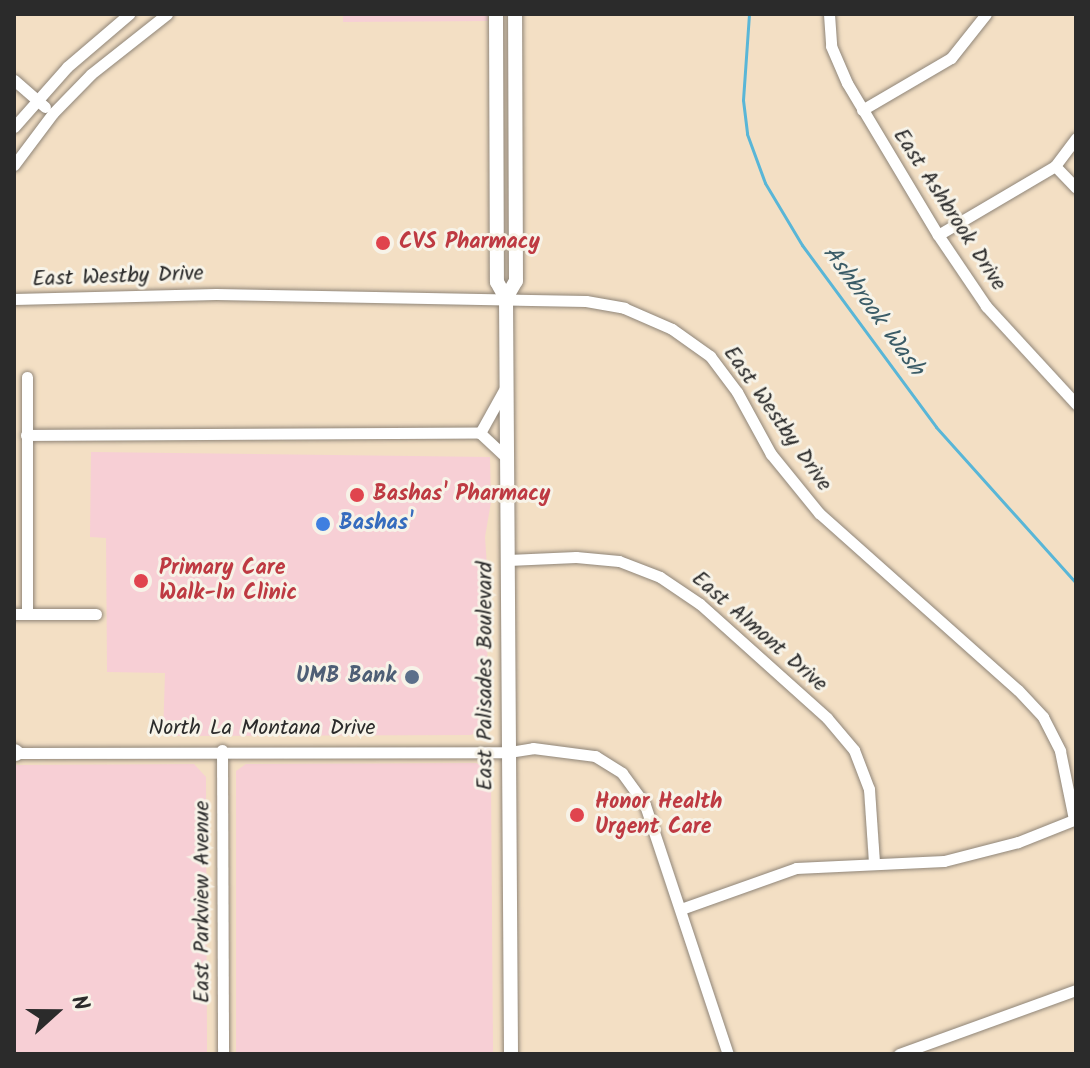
<!DOCTYPE html>
<html>
<head>
<meta charset="utf-8">
<style>
	body { margin:0 }
	#map { position:relative; width:1090px; height:1068px; overflow:hidden; background:#f3dfc4; font-family:Kalam,sans-serif }
	div>[style] { position:absolute }
	[style*='--x'] { left:calc(var(--x)*1px); top:calc(var(--y)*1px); width:calc(var(--w)*1px); rotate:calc(var(--a)*1deg) }
	.built>* { inset:0; background:#f7cfd5 }
	.stream>* { height:3px; margin:-1.5px; padding:0 1.5px; transform-origin:1.5px; border-radius:1.5px; background:#59b6d7 }
	.roads { filter:drop-shadow(0 0 2px #8f8578) drop-shadow(0 0 2px #8f8578) }
	.minor>* { height:11px; margin:-5.5px; padding:0 5.5px; transform-origin:5.5px; border-radius:5.5px; background:#fff }
	.tertiary>* { height:14px; margin:-7px; padding:0 7px; transform-origin:7px; border-radius:7px; background:#fff }
	.secondary>* { height:16px; margin:-8px; padding:0 8px; transform-origin:8px; border-radius:8px; background:#fff }
	.dots>* { width:22px; height:22px; translate:-50% -50%; box-sizing:border-box; border:4px solid #f7f3e8; border-radius:50% }
	span { translate:-50% -50%; white-space:nowrap; text-align:center; line-height:1.15; -webkit-text-stroke:6px #f7f3e8; paint-order:stroke }
	.street-label { font-size:22px; color:#2b2b2b }
	.health-label { font-size:22px; color:#be3a42; font-weight:700 }
	.left { translate:0 -50%; text-align:left }
	.shop-label { font-size:22px; color:#366cbe; font-weight:700 }
	.service-label { font-size:22px; color:#4e5e75; font-weight:700 }
	.right { translate:-100% -50%; text-align:right }
	.water-label { font-size:24px; color:#3b5c67; font-style:italic }
	.frame { position:absolute; inset:0; border:16px solid #2b2b2b; pointer-events:none }
	.north { position:absolute; left:16px; top:972px; width:80px; height:80px; -webkit-text-stroke:6px #f7f3e8; paint-order:stroke; rotate:69deg; font-size:22px; font-weight:700; line-height:32px; text-align:center; color:#2b2b2b }
	.north::after { content:''; display:block; margin:auto; width:28px; height:36px; background:#2b2b2b; clip-path:polygon(50% 0,100% 100%,50% 72%,0 100%) }
</style>
</head>
<body>
<div id="map">
	<div class="built">
		<div style="clip-path:polygon(343px 14px,488px 14px,488px 21px,343px 22px)"></div>
		<div style="clip-path:polygon(91px 452px,490px 457px,491px 502px,485px 537px,490px 610px,483px 728px,471px 735px,163px 736px,165px 673px,107px 672px,106px 538px,90px 537px)"></div>
		<div style="clip-path:polygon(476px 763px,485px 767px,491px 776px,493px 1054px,236px 1054px,236px 771px,246px 764px)"></div>
		<div style="clip-path:polygon(194px 764px,206px 777px,207px 1054px,14px 1054px,14px 765px)"></div>
	</div>
	<div class="stream">
		<div style="--x:749;--y:14;--w:86;--a:94"></div>
		<div style="--x:743;--y:100;--w:34;--a:83"></div>
		<div style="--x:747;--y:134;--w:52;--a:69.8"></div>
		<div style="--x:765;--y:183;--w:72;--a:59.2"></div>
		<div style="--x:802;--y:245;--w:226;--a:53.6"></div>
		<div style="--x:936;--y:427;--w:210;--a:48.1"></div>
	</div>
	<div class="roads">
		<div class="minor">
			<div style="--x:829;--y:14;--w:32;--a:86"></div>
			<div style="--x:831;--y:46;--w:40;--a:66.6"></div>
			<div style="--x:847;--y:83;--w:177;--a:59.1"></div>
			<div style="--x:938;--y:235;--w:86;--a:55.9"></div>
			<div style="--x:986;--y:306;--w:133;--a:47.4"></div>
			<div style="--x:14;--y:80;--w:41;--a:41.1"></div>
			<div style="--x:862;--y:110;--w:103;--a:-30.3"></div>
			<div style="--x:951;--y:58;--w:56;--a:-51.5"></div>
			<div style="--x:14;--y:127;--w:80;--a:-48.5"></div>
			<div style="--x:67;--y:67;--w:82;--a:-40.5"></div>
			<div style="--x:14;--y:165;--w:65;--a:-53.1"></div>
			<div style="--x:53;--y:113;--w:54;--a:-45.7"></div>
			<div style="--x:91;--y:74;--w:97;--a:-38.3"></div>
			<div style="--x:1055;--y:166;--w:30;--a:46"></div>
			<div style="--x:938;--y:235;--w:136;--a:-30.5"></div>
			<div style="--x:1055;--y:166;--w:35;--a:-53"></div>
			<div style="--x:14;--y:299;--w:202;--a:-1.4"></div>
			<div style="--x:216;--y:294;--w:370;--a:1.1"></div>
			<div style="--x:586;--y:301;--w:39;--a:10"></div>
			<div style="--x:624;--y:308;--w:52;--a:23.6"></div>
			<div style="--x:672;--y:329;--w:47;--a:35.4"></div>
			<div style="--x:710;--y:356;--w:45;--a:53.1"></div>
			<div style="--x:737;--y:392;--w:71;--a:61.3"></div>
			<div style="--x:771;--y:454;--w:76;--a:50.9"></div>
			<div style="--x:819;--y:513;--w:266;--a:41.7"></div>
			<div style="--x:1018;--y:690;--w:37;--a:47"></div>
			<div style="--x:1043;--y:717;--w:38;--a:63"></div>
			<div style="--x:1060;--y:751;--w:69;--a:78.4"></div>
			<div style="--x:27;--y:377;--w:237;--a:90"></div>
			<div style="--x:480;--y:433;--w:51;--a:-60.9"></div>
			<div style="--x:26;--y:435;--w:454;--a:-0.3"></div>
			<div style="--x:480;--y:433;--w:37;--a:43"></div>
			<div style="--x:508;--y:560;--w:68;--a:-2.5"></div>
			<div style="--x:576;--y:557;--w:43;--a:5.3"></div>
			<div style="--x:619;--y:561;--w:44;--a:21.3"></div>
			<div style="--x:660;--y:577;--w:48;--a:34"></div>
			<div style="--x:700;--y:604;--w:171;--a:41.9"></div>
			<div style="--x:827;--y:718;--w:42;--a:49.8"></div>
			<div style="--x:854;--y:750;--w:42;--a:69"></div>
			<div style="--x:869;--y:789;--w:74;--a:86.1"></div>
			<div style="--x:14;--y:614;--w:82;--a:0"></div>
			<div style="--x:222;--y:750;--w:304;--a:89.8"></div>
			<div style="--x:16;--y:753;--w:493;--a:-0.1"></div>
			<div style="--x:509;--y:752;--w:24;--a:-9"></div>
			<div style="--x:533;--y:748;--w:63;--a:7.4"></div>
			<div style="--x:595;--y:756;--w:32;--a:32"></div>
			<div style="--x:622;--y:773;--w:39;--a:54"></div>
			<div style="--x:645;--y:805;--w:262;--a:71.6"></div>
			<div style="--x:681;--y:909;--w:122;--a:-19.6"></div>
			<div style="--x:796;--y:868;--w:148;--a:-2.7"></div>
			<div style="--x:944;--y:861;--w:76;--a:-14.4"></div>
			<div style="--x:1018;--y:842;--w:62;--a:-21.6"></div>
			<div style="--x:899;--y:1054;--w:188;--a:-19.9"></div>
		</div>
		<div class="tertiary">
			<div style="--x:496;--y:14;--w:268;--a:89.8"></div>
			<div style="--x:497;--y:282;--w:18;--a:61"></div>
			<div style="--x:506;--y:298;--w:756;--a:89.62"></div>
			<div style="--x:506;--y:298;--w:20;--a:-60"></div>
			<div style="--x:516;--y:281;--w:267;--a:-90.2"></div>
		</div>
		<div class="secondary">
			<div style="--x:14;--y:752;--w:2;--a:27"></div>
		</div>
	</div>
	<div class="dots">
		<div style="left:383px;top:243px;background:#e0444e"></div>
		<div style="left:357px;top:495px;background:#e0444e"></div>
		<div style="left:323px;top:524px;background:#3f7fe0"></div>
		<div style="left:141px;top:581px;background:#e0444e"></div>
		<div style="left:412px;top:677px;background:#5c6f8a"></div>
		<div style="left:577px;top:815px;background:#e0444e"></div>
	</div>
	<div class="street-label">
		<span style="left:949px;top:210px;rotate:57deg">East Ashbrook Drive</span>
		<span style="left:118px;top:277px;rotate:-2deg">East Westby Drive</span>
		<span style="left:777px;top:419px;rotate:55deg">East Westby Drive</span>
		<span style="left:759px;top:632px;rotate:41deg">East Almont Drive</span>
		<span style="left:486px;top:676px;rotate:-90deg">East Palisades Boulevard</span>
		<span style="left:262px;top:729px">North La Montana Drive</span>
		<span style="left:203px;top:902px;rotate:-90deg">East Parkview Avenue</span>
	</div>
	<div class="health-label">
		<span class="left" style="left:399px;top:243px">CVS Pharmacy</span>
		<span class="left" style="left:373px;top:495px">Bashas' Pharmacy</span>
		<span class="left" style="left:159px;top:581px">Primary Care<br>Walk-In Clinic</span>
		<span class="left" style="left:595px;top:815px">Honor Health<br>Urgent Care</span>
	</div>
	<div class="shop-label">
		<span class="left" style="left:339px;top:524px">Bashas'</span>
	</div>
	<div class="service-label">
		<span class="right" style="left:396px;top:677px">UMB Bank</span>
	</div>
	<div class="water-label">
		<span style="left:873px;top:311px;rotate:54deg">Ashbrook Wash</span>
	</div>
	<div class="frame"></div>
	<div class="north">N</div>
</div>
</body>
</html>
